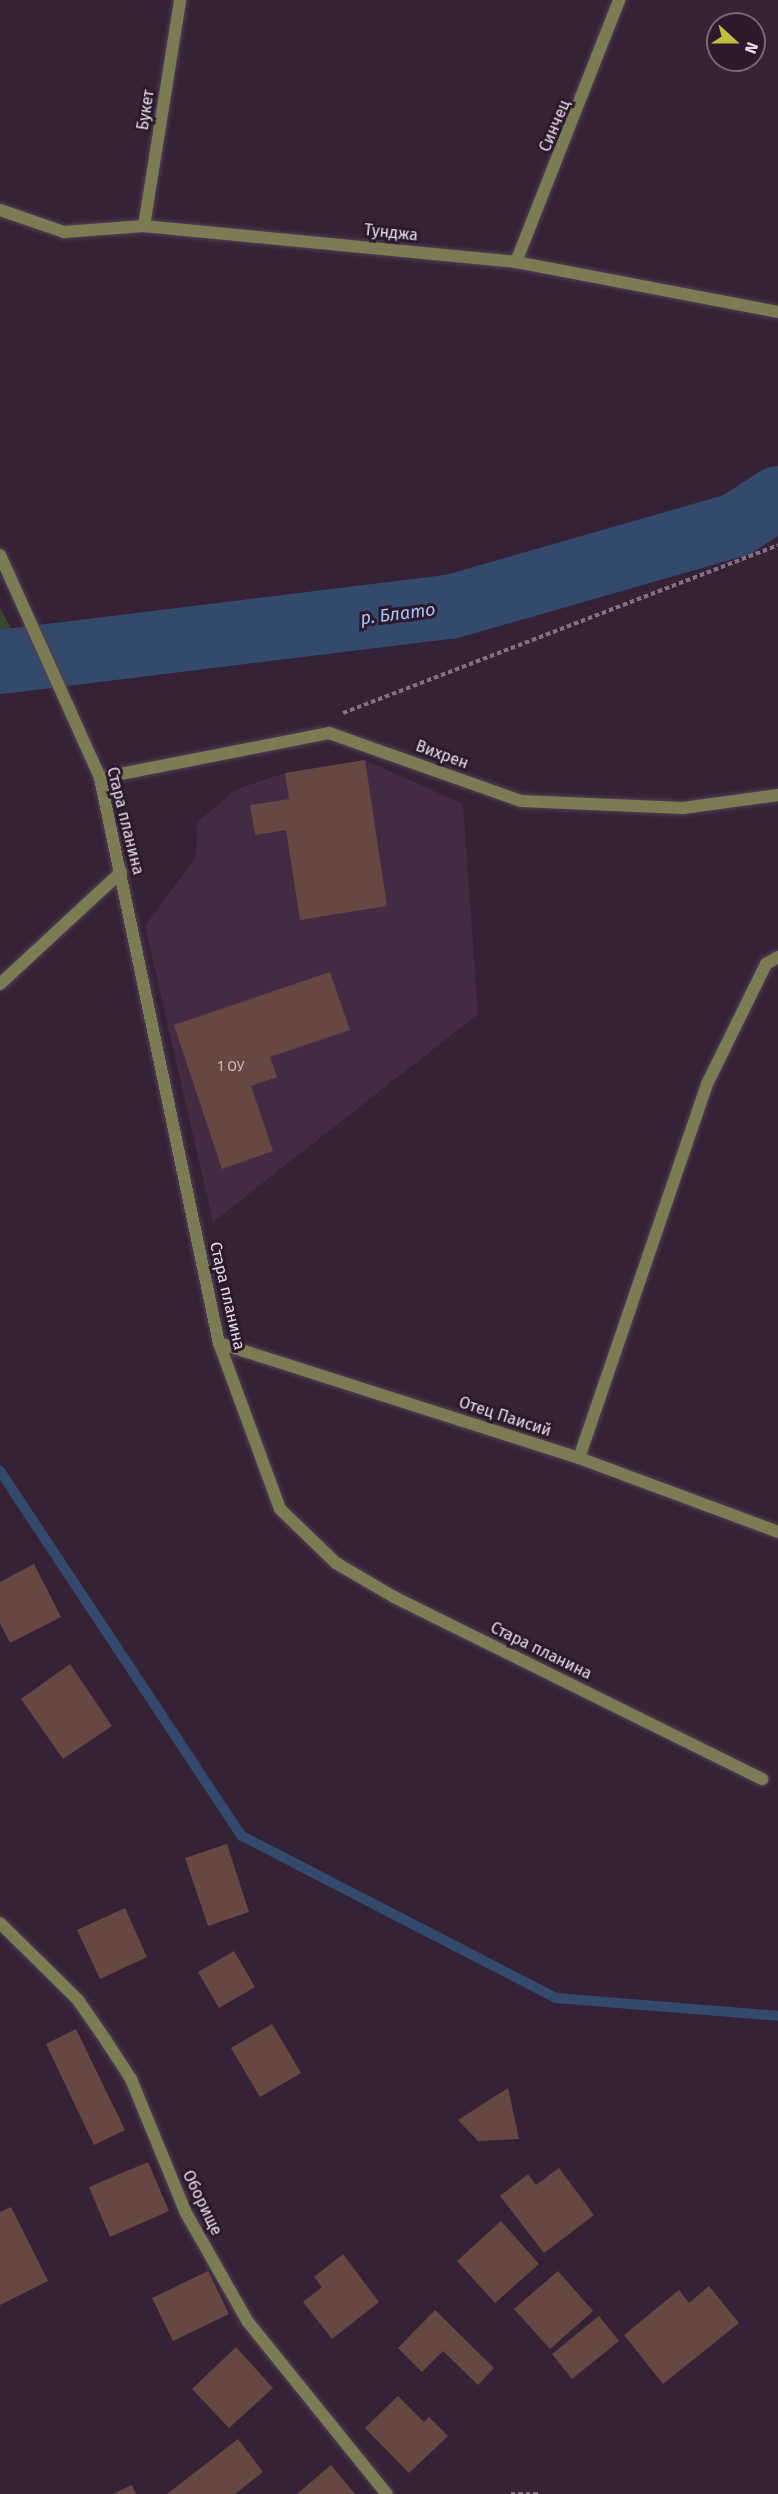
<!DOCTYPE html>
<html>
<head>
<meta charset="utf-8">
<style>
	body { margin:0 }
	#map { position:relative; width:778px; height:2494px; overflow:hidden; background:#362237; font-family:"Fira Sans",sans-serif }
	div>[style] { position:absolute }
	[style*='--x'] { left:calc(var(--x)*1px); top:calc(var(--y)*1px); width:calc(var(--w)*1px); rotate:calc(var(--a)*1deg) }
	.built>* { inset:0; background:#432b44 }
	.green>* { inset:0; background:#374931 }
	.stream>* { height:10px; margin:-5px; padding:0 5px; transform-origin:5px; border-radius:5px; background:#334a6d }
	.river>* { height:64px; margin:-32px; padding:0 32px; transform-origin:32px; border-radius:32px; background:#334a6d }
	.building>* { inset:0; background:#674742 }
	.path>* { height:4px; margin-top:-2px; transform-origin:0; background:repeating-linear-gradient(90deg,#837283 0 4.5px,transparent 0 7.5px) }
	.roads { filter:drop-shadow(0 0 2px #524053) drop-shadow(0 0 2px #524053) }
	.minor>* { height:12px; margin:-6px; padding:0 6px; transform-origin:6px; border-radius:6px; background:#7d7b53 }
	span { translate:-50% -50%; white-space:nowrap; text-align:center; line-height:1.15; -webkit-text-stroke:6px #2c192c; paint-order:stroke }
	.number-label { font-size:14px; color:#c8b6be }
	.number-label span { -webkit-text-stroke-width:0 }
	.street-label { font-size:16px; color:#e8dbe8 }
	.water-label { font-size:18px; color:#a7c6f7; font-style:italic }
	.north { position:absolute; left:706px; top:12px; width:60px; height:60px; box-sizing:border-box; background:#2c192c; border:2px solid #776777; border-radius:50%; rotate:111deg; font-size:16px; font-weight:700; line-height:24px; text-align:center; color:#e8dbe8 }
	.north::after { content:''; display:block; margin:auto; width:21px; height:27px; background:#c1be40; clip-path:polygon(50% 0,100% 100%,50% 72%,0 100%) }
</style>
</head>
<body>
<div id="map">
	<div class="built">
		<div style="clip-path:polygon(365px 760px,463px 804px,478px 1014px,213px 1222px,145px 926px,196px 857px,197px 822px,237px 789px,285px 773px)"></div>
	</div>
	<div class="green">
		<div style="clip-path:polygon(0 608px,12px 630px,0 631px)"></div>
	</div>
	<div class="stream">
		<div style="--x:0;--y:1471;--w:438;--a:56.5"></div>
		<div style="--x:242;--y:1836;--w:353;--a:27.3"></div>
		<div style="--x:556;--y:1998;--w:223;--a:4.6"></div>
	</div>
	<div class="river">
		<div style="--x:0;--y:662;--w:453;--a:-7"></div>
		<div style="--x:450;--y:607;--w:298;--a:-16"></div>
		<div style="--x:736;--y:525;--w:50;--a:-32.7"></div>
	</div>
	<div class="building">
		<div style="clip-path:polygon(365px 760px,387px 906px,300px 920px,286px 830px,255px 835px,250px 805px,289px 799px,285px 773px)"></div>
		<div style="clip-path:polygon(330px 972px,350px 1030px,270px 1057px,277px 1077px,251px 1086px,273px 1151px,222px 1169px,174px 1025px)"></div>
		<div style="clip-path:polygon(34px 1564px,61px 1617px,10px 1643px,0 1623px,0 1582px)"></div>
		<div style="clip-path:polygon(70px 1664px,112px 1726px,63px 1759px,21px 1699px)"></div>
		<div style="clip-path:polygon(227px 1844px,249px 1912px,208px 1926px,185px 1858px)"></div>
		<div style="clip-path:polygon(125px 1908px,147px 1957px,100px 1979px,77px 1930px)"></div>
		<div style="clip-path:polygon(234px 1951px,255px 1987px,219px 2008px,198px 1972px)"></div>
		<div style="clip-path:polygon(272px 2024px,301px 2073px,260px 2097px,231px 2048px)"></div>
		<div style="clip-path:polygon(76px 2029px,125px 2130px,94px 2145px,46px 2044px)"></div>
		<div style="clip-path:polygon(508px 2088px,519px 2139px,478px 2141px,458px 2120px)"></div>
		<div style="clip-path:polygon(148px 2162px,169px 2211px,110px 2237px,89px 2187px)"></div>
		<div style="clip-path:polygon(559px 2168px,594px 2215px,544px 2253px,500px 2196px,528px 2174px,536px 2185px)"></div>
		<div style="clip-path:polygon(11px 2207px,48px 2281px,0 2305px,0 2212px)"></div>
		<div style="clip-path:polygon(501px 2221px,539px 2264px,495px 2303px,457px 2261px)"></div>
		<div style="clip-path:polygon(343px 2254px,379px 2302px,332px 2339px,303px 2302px,322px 2287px,314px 2277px)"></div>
		<div style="clip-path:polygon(208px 2271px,229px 2314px,173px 2341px,152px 2298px)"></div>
		<div style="clip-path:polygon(558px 2271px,593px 2311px,550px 2349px,514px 2309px)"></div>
		<div style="clip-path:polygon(709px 2286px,739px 2323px,663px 2384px,624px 2335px,679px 2290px,689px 2303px)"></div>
		<div style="clip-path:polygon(435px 2310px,494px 2368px,478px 2385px,443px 2351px,422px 2372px,398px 2348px)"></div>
		<div style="clip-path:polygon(599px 2316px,619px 2341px,572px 2379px,552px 2354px)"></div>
		<div style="clip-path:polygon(236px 2347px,273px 2388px,229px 2428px,192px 2389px)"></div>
		<div style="clip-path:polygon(398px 2396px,424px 2422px,429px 2417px,448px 2436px,409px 2473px,365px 2428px)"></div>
		<div style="clip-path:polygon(238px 2439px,263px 2472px,235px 2494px,167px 2494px)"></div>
		<div style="clip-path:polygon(331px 2465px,355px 2494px,297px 2494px)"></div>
		<div style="clip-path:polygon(132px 2485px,136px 2494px,113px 2494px)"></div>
	</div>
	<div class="path">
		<div style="--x:343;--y:713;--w:466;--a:-21.1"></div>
		<div style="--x:511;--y:2494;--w:28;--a:0"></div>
	</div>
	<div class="roads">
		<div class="minor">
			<div style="--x:0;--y:210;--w:68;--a:19"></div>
			<div style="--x:64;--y:232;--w:80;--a:-4.3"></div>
			<div style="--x:144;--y:226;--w:374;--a:5.5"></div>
			<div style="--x:516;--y:262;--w:267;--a:10.8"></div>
			<div style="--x:144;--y:226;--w:229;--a:-80.9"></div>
			<div style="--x:516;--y:262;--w:282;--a:-68.5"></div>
			<div style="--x:0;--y:555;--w:244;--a:65.8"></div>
			<div style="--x:100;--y:778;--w:577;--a:78.11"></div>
			<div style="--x:219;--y:1343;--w:177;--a:69.8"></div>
			<div style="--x:280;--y:1509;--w:78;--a:44"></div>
			<div style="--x:336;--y:1563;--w:67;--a:30.4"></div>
			<div style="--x:394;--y:1597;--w:411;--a:26.3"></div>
			<div style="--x:100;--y:778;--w:233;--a:-11.1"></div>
			<div style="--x:329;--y:733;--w:204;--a:19.5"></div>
			<div style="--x:521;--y:801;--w:162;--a:2.5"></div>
			<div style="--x:683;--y:808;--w:96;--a:-7.8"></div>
			<div style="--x:0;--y:984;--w:165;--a:-42.8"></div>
			<div style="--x:219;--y:1343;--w:378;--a:17.7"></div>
			<div style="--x:579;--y:1458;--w:212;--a:20.4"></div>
			<div style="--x:579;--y:1458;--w:395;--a:-71.1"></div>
			<div style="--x:707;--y:1084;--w:134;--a:-63.8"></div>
			<div style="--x:766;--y:964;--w:14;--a:-30"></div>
			<div style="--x:0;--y:1923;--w:110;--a:44.6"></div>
			<div style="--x:78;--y:2000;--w:47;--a:55.3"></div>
			<div style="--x:105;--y:2039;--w:48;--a:57"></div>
			<div style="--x:131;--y:2079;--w:145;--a:67.7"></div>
			<div style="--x:186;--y:2213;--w:125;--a:60.4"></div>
			<div style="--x:248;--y:2322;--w:221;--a:51.1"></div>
		</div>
	</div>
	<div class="number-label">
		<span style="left:231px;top:1067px">1 ОУ</span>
	</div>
	<div class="street-label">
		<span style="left:146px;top:110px;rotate:-81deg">Букет</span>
		<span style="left:555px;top:126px;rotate:-67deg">Синчец</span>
		<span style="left:391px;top:233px;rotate:6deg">Тунджа</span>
		<span style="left:442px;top:755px;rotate:20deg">Вихрен</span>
		<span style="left:125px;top:821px;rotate:76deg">Стара планина</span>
		<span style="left:227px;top:1296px;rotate:77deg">Стара планина</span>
		<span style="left:505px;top:1417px;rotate:18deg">Отец Паисий</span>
		<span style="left:541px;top:1651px;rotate:26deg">Стара планина</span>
		<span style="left:202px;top:2203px;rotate:64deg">Оборище</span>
	</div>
	<div class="water-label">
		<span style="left:398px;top:614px;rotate:-7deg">р. Блато</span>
	</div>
	<div class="north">N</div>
</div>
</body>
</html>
